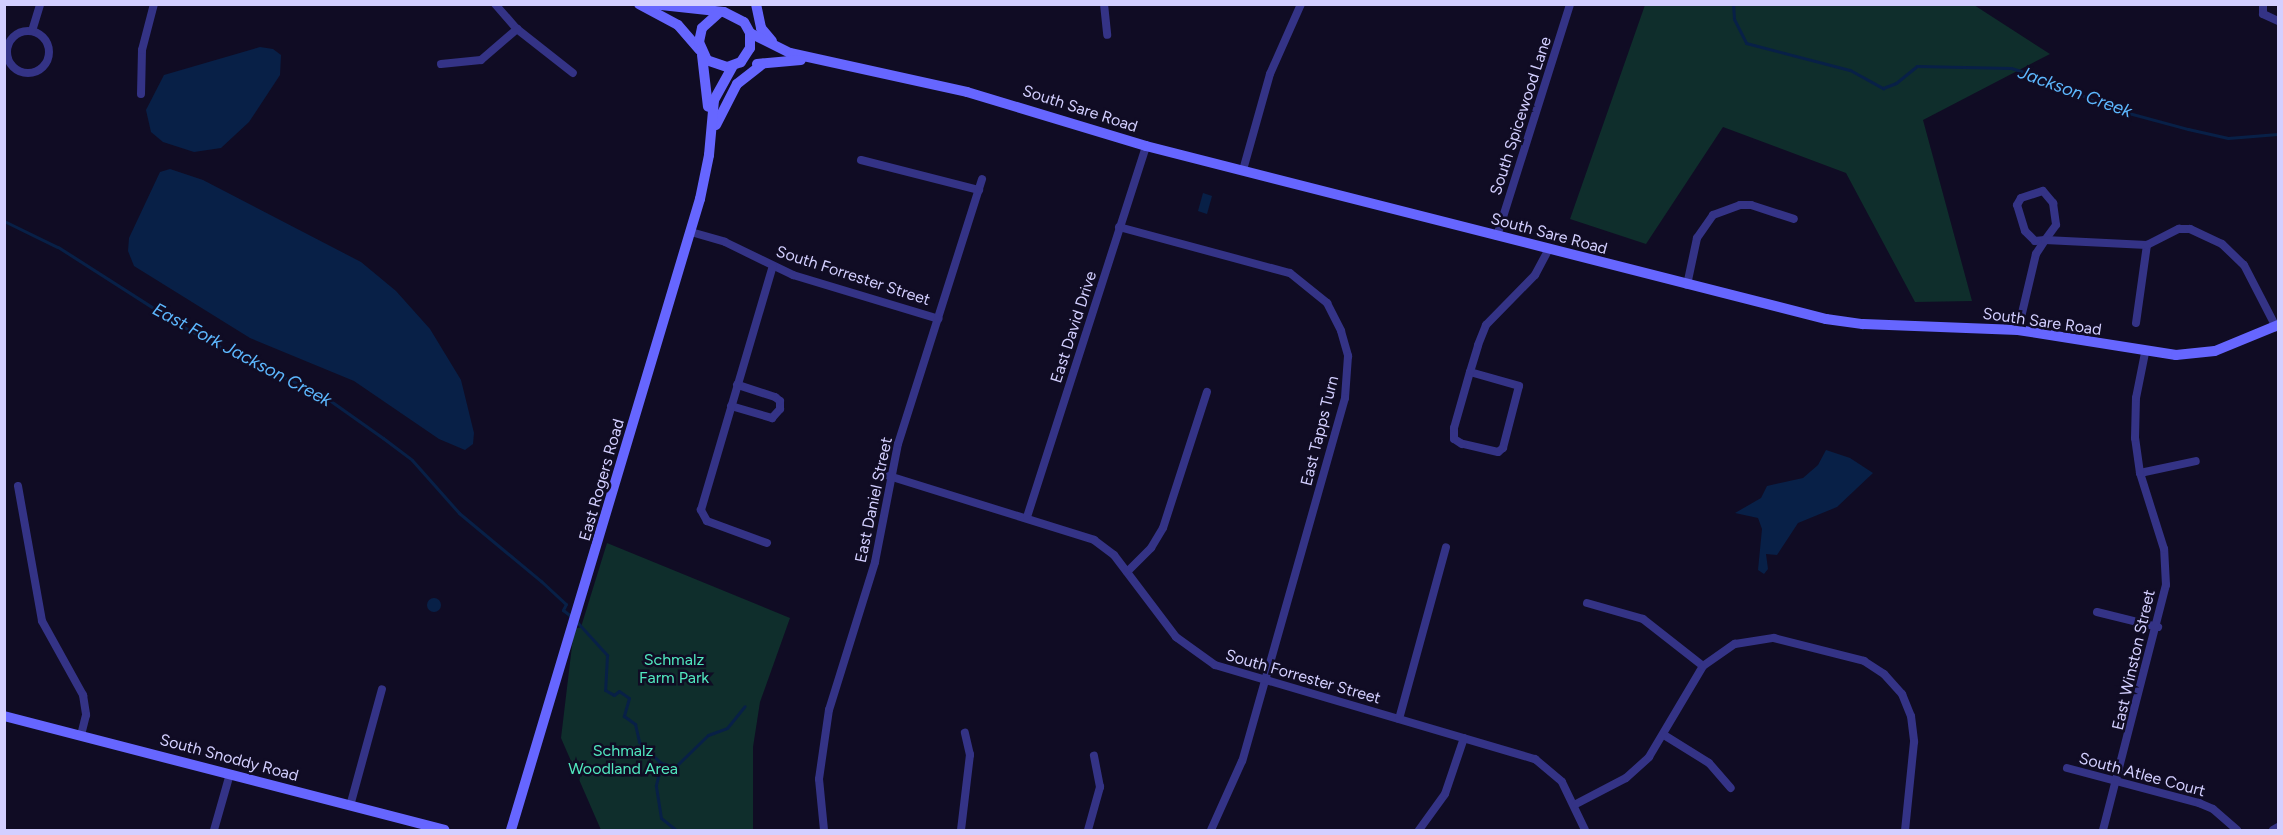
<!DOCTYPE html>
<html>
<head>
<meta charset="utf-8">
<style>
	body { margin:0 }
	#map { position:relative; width:2283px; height:835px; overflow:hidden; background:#100c24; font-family:Figtree,sans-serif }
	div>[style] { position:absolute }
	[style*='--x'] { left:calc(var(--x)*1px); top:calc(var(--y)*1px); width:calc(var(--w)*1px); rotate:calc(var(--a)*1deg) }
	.green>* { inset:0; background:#0f2e2c }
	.water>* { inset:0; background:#082047 }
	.round { border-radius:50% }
	.stream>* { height:3px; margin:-1.5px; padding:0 1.5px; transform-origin:1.5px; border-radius:1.5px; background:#082047 }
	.street>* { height:8px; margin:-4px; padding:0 4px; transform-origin:4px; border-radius:4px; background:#343386 }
	.street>.ring { margin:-4px; padding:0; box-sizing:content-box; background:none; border:8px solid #343386; border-radius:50% }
	.secondary>* { height:10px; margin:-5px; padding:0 5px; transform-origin:5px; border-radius:5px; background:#66f }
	span { translate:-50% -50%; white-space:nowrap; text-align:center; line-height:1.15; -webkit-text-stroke:5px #100c24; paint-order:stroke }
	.street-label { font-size:16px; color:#d3cfff }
	.park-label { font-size:16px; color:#51e8bf }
	.water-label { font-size:18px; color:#5db8ff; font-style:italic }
	.frame { position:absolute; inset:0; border:6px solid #d3cfff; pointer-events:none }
</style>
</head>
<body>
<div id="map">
	<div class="green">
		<div style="clip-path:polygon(1645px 5px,1974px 5px,2050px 54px,1923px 120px,1972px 301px,1915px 302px,1846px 173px,1723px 127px,1646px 244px,1570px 219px)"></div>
		<div style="clip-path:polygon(607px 543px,790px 618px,760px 702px,753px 747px,753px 830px,601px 830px,561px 738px,574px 629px,581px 627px)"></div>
	</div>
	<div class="water">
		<div style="clip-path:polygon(260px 47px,273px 49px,281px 55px,280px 75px,249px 122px,221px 148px,194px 152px,163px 142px,151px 132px,146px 110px,164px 75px)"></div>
		<div style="clip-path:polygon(170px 169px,203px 180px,361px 262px,396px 291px,430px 329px,461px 380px,474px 433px,473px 444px,465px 450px,439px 439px,354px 381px,250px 338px,134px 266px,128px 251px,129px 238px,160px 172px)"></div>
		<div style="clip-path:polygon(1203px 193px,1212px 196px,1207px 214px,1198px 211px)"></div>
		<div style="clip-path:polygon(1826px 450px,1850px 458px,1873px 473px,1837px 507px,1798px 523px,1777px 555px,1766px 554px,1768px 569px,1764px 574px,1758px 570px,1762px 529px,1758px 518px,1735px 513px,1761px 498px,1767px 486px,1803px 478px,1818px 465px)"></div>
		<div class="round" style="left:427px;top:598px;width:14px;height:14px"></div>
	</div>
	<div class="stream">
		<div style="--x:1733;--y:4;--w:15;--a:86"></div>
		<div style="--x:1734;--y:19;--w:27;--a:63"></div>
		<div style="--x:1746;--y:43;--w:107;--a:14.6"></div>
		<div style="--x:1850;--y:70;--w:38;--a:29"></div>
		<div style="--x:1883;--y:88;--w:14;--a:-21"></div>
		<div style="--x:1896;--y:83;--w:27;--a:-39"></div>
		<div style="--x:1917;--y:66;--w:94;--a:1.2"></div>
		<div style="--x:2011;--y:68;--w:37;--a:17"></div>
		<div style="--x:2046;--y:79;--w:70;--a:24.4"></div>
		<div style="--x:2110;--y:108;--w:81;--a:15.1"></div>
		<div style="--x:2188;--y:129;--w:41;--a:12.7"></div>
		<div style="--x:2228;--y:138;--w:50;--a:-4.6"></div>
		<div style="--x:4;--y:221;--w:59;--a:26.1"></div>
		<div style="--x:58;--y:247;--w:145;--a:32.6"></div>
		<div style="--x:180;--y:325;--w:80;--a:28.5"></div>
		<div style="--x:250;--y:363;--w:74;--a:23.1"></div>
		<div style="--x:318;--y:392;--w:80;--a:35.3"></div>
		<div style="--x:383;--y:438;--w:36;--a:37"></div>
		<div style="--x:412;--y:460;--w:71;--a:48.4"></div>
		<div style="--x:459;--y:513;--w:107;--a:39.7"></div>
		<div style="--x:541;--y:581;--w:34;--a:43"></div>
		<div style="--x:566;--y:604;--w:7;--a:117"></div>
		<div style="--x:563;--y:610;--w:11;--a:38"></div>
		<div style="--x:577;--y:622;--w:45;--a:47.7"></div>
		<div style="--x:607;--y:655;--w:35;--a:93"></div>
		<div style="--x:605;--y:690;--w:10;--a:29"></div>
		<div style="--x:614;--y:695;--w:6;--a:-39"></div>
		<div style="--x:619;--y:691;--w:12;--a:35"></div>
		<div style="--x:629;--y:698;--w:19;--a:106"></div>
		<div style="--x:624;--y:716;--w:14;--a:36"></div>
		<div style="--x:635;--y:724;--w:18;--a:77"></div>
		<div style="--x:639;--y:742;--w:30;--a:44"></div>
		<div style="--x:676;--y:830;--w:19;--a:-141"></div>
		<div style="--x:661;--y:818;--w:33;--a:-99"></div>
		<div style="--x:656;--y:785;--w:23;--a:-77"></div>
		<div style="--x:661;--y:763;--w:15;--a:16"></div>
		<div style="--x:675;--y:767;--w:46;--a:-44.1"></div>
		<div style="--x:708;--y:735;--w:20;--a:-20"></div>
		<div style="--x:727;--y:728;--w:28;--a:-51"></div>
	</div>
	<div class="street">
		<div style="--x:495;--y:4;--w:33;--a:49"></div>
		<div style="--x:517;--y:29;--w:71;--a:38.2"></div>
		<div style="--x:1104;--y:4;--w:31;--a:84"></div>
		<div style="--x:2263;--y:4;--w:10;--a:90"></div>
		<div style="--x:2263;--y:14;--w:17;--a:25"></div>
		<div class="ring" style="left:7px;top:31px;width:34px;height:34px"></div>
		<div style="--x:32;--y:31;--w:28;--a:-73"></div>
		<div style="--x:441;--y:64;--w:40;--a:-5.7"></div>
		<div style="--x:481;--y:60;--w:48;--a:-40.7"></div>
		<div style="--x:141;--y:94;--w:44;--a:-88.7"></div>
		<div style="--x:142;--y:50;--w:48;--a:-75.4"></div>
		<div style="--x:861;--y:160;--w:122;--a:14.3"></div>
		<div style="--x:1243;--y:170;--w:100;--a:-74.3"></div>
		<div style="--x:1270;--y:74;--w:77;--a:-66.1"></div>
		<div style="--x:2043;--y:191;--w:16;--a:50"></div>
		<div style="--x:2053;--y:203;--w:22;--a:82"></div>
		<div style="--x:2056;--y:225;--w:19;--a:126"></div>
		<div style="--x:2045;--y:240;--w:10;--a:174"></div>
		<div style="--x:2035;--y:241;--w:14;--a:-135"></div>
		<div style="--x:2025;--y:231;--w:27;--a:-107"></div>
		<div style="--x:2017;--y:205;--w:8;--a:-60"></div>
		<div style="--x:2021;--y:198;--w:23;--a:-18"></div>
		<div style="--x:1119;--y:227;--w:177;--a:15.1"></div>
		<div style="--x:1290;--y:273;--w:48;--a:39"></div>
		<div style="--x:1327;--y:303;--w:31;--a:63"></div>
		<div style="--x:1341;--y:331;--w:26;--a:74"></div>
		<div style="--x:1348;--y:356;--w:42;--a:94.1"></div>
		<div style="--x:1345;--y:398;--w:377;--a:105.8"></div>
		<div style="--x:1242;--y:761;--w:76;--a:114.2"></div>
		<div style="--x:691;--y:232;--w:35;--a:16"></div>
		<div style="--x:725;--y:242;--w:76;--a:25.9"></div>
		<div style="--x:793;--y:275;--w:152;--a:16.8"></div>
		<div style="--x:1497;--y:236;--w:243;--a:-72.5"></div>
		<div style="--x:1687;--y:285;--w:48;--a:-78"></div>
		<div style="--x:1697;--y:238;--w:28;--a:-55"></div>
		<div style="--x:1713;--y:215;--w:29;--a:-20"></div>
		<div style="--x:1740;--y:205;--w:11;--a:0"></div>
		<div style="--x:1751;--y:205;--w:45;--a:18"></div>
		<div style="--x:2136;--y:323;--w:79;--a:-82"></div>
		<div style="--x:2018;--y:330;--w:78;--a:-76.7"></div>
		<div style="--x:2036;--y:254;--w:17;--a:-57"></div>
		<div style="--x:2045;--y:240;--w:102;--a:2.8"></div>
		<div style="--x:2147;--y:245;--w:36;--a:-27"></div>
		<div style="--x:2179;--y:229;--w:11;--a:0"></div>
		<div style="--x:2190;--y:229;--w:35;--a:25"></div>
		<div style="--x:2222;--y:244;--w:30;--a:44"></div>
		<div style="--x:2244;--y:265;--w:70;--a:62.7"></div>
		<div style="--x:1470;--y:372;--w:51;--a:15.9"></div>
		<div style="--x:1519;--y:386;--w:64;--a:104.5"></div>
		<div style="--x:1503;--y:448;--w:6;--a:141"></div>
		<div style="--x:1498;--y:452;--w:37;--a:-167"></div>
		<div style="--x:1462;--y:444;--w:9;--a:-148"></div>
		<div style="--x:1454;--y:439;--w:11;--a:-90"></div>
		<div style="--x:1454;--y:428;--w:58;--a:-74.1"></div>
		<div style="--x:1470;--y:372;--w:28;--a:-73"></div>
		<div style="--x:1478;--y:345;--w:22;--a:-68"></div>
		<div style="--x:1486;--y:325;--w:70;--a:-45.6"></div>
		<div style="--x:1535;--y:275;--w:30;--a:-62"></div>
		<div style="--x:731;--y:406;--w:43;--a:16.3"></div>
		<div style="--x:772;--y:418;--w:12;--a:-48"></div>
		<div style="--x:780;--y:409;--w:8;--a:-90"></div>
		<div style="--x:780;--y:401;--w:6;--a:-141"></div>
		<div style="--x:775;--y:397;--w:40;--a:-162"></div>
		<div style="--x:2140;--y:473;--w:57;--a:-12.1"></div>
		<div style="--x:889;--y:476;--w:215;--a:17.3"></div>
		<div style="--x:1094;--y:540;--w:25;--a:37"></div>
		<div style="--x:1114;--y:555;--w:103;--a:52.9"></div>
		<div style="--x:1176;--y:637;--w:48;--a:35.7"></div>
		<div style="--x:1215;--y:665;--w:334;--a:16.4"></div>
		<div style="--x:1535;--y:759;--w:35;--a:40"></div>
		<div style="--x:1562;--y:782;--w:53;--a:64.4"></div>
		<div style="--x:18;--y:486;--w:137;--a:79.9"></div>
		<div style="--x:42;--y:621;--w:85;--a:61"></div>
		<div style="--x:83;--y:695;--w:20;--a:81"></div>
		<div style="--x:86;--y:715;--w:21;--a:104"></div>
		<div style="--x:1027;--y:517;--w:390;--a:-72.2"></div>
		<div style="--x:767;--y:543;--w:64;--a:-159.9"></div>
		<div style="--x:707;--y:521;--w:13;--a:-119"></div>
		<div style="--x:701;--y:510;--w:254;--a:-73.6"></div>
		<div style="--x:1127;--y:572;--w:34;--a:-45"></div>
		<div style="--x:1151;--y:548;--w:23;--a:-59"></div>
		<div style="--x:1163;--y:528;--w:143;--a:-72.1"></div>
		<div style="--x:1587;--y:603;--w:58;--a:15.9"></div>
		<div style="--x:1643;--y:619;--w:76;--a:38.1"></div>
		<div style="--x:2097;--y:612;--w:63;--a:13.8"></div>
		<div style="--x:1399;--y:719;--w:178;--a:-74.7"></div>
		<div style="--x:1664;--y:735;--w:53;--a:31.9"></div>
		<div style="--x:1709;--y:763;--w:33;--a:49"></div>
		<div style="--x:2067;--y:768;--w:137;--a:14.9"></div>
		<div style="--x:2199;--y:803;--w:15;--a:23"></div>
		<div style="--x:2213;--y:809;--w:32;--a:41"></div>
		<div style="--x:1576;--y:804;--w:56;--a:-27.5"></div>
		<div style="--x:1626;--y:778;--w:31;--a:-42"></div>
		<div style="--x:1649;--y:757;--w:106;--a:-59.3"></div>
		<div style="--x:1703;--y:666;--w:39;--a:-35"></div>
		<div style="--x:1735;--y:644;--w:39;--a:-9"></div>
		<div style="--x:1774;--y:638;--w:93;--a:14.3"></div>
		<div style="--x:1864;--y:661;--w:24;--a:33"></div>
		<div style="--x:1884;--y:674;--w:27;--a:48"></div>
		<div style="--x:1902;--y:694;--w:24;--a:68"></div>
		<div style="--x:1911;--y:716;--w:26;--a:83"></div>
		<div style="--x:1914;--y:742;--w:88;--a:95.8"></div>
		<div style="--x:350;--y:806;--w:121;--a:-74.7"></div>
		<div style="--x:214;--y:830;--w:58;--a:-74.1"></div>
		<div style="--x:824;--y:830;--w:51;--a:-95.6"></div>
		<div style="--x:819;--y:779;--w:70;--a:-81.8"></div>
		<div style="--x:829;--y:710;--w:155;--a:-72.7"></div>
		<div style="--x:875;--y:562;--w:120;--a:-79"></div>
		<div style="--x:898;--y:444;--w:278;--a:-72.4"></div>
		<div style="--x:961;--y:830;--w:76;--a:-83.2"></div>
		<div style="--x:970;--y:755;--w:23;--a:-103"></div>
		<div style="--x:1088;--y:830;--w:45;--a:-74.4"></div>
		<div style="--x:1100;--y:787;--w:32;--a:-101"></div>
		<div style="--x:1419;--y:830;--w:44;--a:-54.2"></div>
		<div style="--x:1445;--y:794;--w:59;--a:-71.3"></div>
		<div style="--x:2103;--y:830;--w:253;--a:-75.6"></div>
		<div style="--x:2166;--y:585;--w:36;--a:-93"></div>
		<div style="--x:2164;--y:549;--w:80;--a:-107.5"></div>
		<div style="--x:2140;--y:473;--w:35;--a:-98"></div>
		<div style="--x:2135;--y:438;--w:40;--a:-88.6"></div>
		<div style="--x:2136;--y:398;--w:46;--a:-78.7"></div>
		<div style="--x:2273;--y:830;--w:6;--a:-31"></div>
	</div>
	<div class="secondary">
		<div style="--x:639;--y:4;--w:44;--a:28.3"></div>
		<div style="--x:678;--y:25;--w:33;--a:49"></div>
		<div style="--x:652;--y:4;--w:72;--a:6.3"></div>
		<div style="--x:724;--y:12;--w:22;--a:27"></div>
		<div style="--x:744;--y:22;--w:13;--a:61"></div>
		<div style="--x:750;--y:33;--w:15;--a:90"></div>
		<div style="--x:750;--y:48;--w:17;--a:123"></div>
		<div style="--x:741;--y:62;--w:15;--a:160"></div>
		<div style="--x:727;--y:67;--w:21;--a:-161"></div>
		<div style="--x:707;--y:60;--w:20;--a:-114"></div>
		<div style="--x:699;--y:42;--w:14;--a:-78"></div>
		<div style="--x:702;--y:28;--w:24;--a:-42"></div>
		<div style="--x:756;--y:4;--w:25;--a:78"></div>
		<div style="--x:761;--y:28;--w:17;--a:50"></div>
		<div style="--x:750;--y:33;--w:45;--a:26.6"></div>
		<div style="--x:790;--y:53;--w:181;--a:12.4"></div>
		<div style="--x:967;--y:92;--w:187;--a:16.8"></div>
		<div style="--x:1146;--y:146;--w:702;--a:14.27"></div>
		<div style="--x:1826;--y:319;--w:37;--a:8"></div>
		<div style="--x:1863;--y:324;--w:155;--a:2.2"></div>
		<div style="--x:2018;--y:330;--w:160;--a:9"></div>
		<div style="--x:2176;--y:355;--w:39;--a:-6"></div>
		<div style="--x:2215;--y:351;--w:68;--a:-22.4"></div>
		<div style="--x:702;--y:55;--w:52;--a:83.4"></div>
		<div style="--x:757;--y:64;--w:44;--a:-5.2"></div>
		<div style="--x:716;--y:125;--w:46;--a:-62.9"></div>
		<div style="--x:737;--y:84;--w:33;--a:-38"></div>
		<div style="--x:4;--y:716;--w:455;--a:14.5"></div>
		<div style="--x:511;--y:830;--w:659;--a:-73.33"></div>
		<div style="--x:700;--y:199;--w:45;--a:-78.4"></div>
		<div style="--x:709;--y:155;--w:55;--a:-84.8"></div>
		<div style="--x:714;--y:100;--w:39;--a:-61"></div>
	</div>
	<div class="street-label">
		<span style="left:1080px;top:109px;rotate:18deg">South Sare Road</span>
		<span style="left:1521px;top:116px;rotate:-72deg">South Spicewood Lane</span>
		<span style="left:1549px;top:234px;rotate:15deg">South Sare Road</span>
		<span style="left:853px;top:276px;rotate:18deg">South Forrester Street</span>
		<span style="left:2042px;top:322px;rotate:8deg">South Sare Road</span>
		<span style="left:1074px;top:327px;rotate:-72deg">East David Drive</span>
		<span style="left:1320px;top:431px;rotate:-76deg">East Tapps Turn</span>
		<span style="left:602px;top:480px;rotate:-74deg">East Rogers Road</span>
		<span style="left:874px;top:500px;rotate:-78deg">East Daniel Street</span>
		<span style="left:2134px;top:660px;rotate:-77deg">East Winston Street</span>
		<span style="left:1303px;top:677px;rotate:16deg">South Forrester Street</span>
		<span style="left:229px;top:758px;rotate:15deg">South Snoddy Road</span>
		<span style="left:2142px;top:775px;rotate:15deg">South Atlee Court</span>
	</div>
	<div class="park-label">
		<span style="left:674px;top:669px">Schmalz<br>Farm Park</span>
		<span style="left:623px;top:760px">Schmalz<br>Woodland Area</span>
	</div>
	<div class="water-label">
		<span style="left:2075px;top:92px;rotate:20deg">Jackson Creek</span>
		<span style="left:242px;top:355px;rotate:28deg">East Fork Jackson Creek</span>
	</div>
	<div class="frame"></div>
</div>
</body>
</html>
